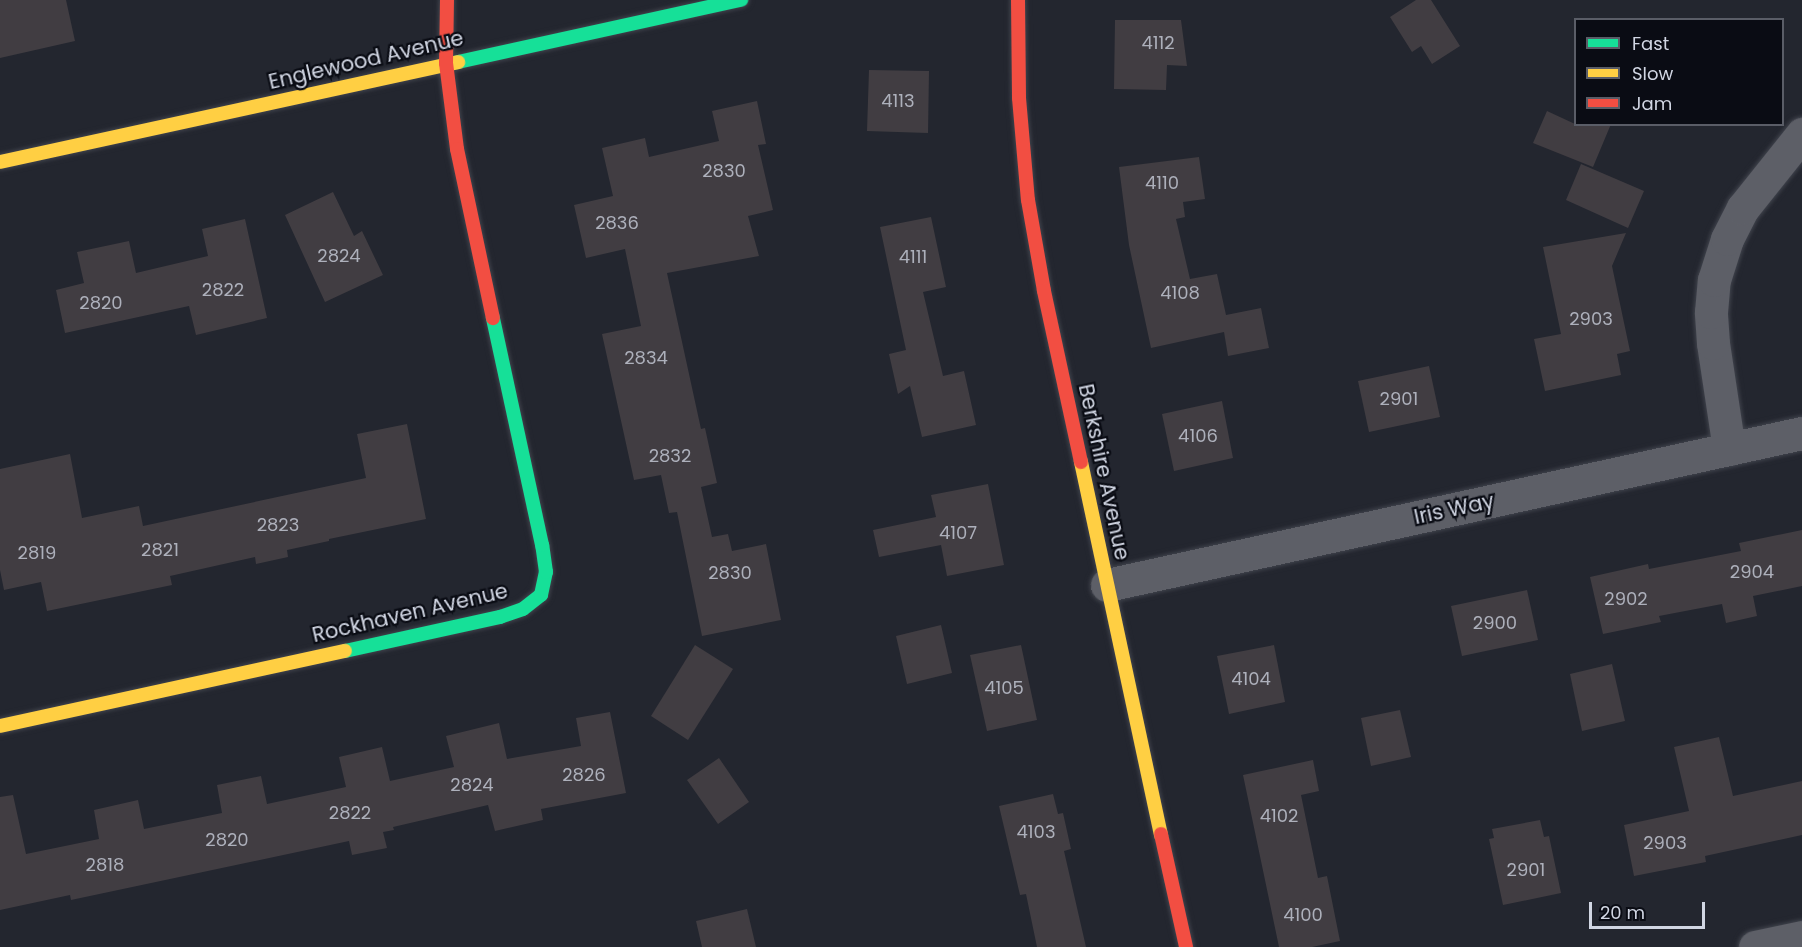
<!DOCTYPE html>
<html>
<head>
<meta charset="utf-8">
<style>
	body { margin:0 }
	#map { position:relative; width:1802px; height:947px; overflow:hidden; background:#23262f; font-family:Poppins,sans-serif }
	div>[style] { position:absolute }
	[style*='--x'] { left:calc(var(--x)*1px); top:calc(var(--y)*1px); width:calc(var(--w)*1px); rotate:calc(var(--a)*1deg) }
	.building>* { inset:0; background:#413d42 }
	.roads { filter:drop-shadow(0 0 2px #40434c) drop-shadow(0 0 2px #40434c) }
	.street>* { height:33px; margin:-16.5px; padding:0 16.5px; transform-origin:16.5px; border-radius:16.5px; background:#5d5f67 }
	.fast>* { height:14px; margin:-7px; padding:0 7px; transform-origin:7px; border-radius:7px; background:#16e098 }
	.slow>* { height:14px; margin:-7px; padding:0 7px; transform-origin:7px; border-radius:7px; background:#ffcf43 }
	.jam>* { height:14px; margin:-7px; padding:0 7px; transform-origin:7px; border-radius:7px; background:#f24e42 }
	span { translate:-50% -50%; white-space:nowrap; text-align:center; line-height:1.15; -webkit-text-stroke:4.5px #0a0c14; paint-order:stroke }
	.number-label { font-size:18px; color:#adb0bb }
	.number-label span { -webkit-text-stroke-width:0 }
	.street-label { font-size:21px; color:#d1d6e3 }
	.legend { position:absolute; left:1574px; top:18px; width:210px; height:108px; box-sizing:border-box; background:#0a0c14; border:2px solid #5a5d67; margin:0; padding:8px 10px; list-style:none; font-size:18px; color:#d1d6e3 }
	.legend li { display:flex; align-items:center; gap:12px; height:30px }
	.legend b { width:30px; border:2px solid #5a5d67 }
	.scale { position:absolute; left:1589px; top:902px; width:116px; height:27px; box-sizing:border-box; border:3px solid #d1d6e3; border-top:0; padding-left:8px; font-size:18px; line-height:21px; white-space:nowrap; color:#d1d6e3; -webkit-text-stroke:4px #0a0c14; paint-order:stroke }
</style>
</head>
<body>
<div id="map">
	<div class="building">
		<div style="clip-path:polygon(0 0,66px 0,75px 41px,0 58px)"></div>
		<div style="clip-path:polygon(1416px 0,1431px 0,1460px 46px,1432px 64px,1421px 46px,1412px 52px,1390px 17px)"></div>
		<div style="clip-path:polygon(1115px 20px,1181px 20px,1187px 66px,1167px 65px,1166px 90px,1114px 89px)"></div>
		<div style="clip-path:polygon(869px 70px,929px 71px,928px 133px,867px 131px)"></div>
		<div style="clip-path:polygon(757px 101px,766px 144px,758px 145px,773px 210px,748px 216px,759px 256px,667px 273px,701px 429px,705px 428px,717px 483px,701px 487px,712px 537px,728px 534px,732px 551px,766px 544px,781px 620px,702px 636px,677px 512px,669px 513px,661px 475px,634px 480px,602px 334px,641px 326px,625px 249px,586px 258px,574px 205px,613px 196px,602px 148px,645px 138px,649px 157px,719px 141px,712px 111px)"></div>
		<div style="clip-path:polygon(1547px 111px,1575px 124px,1611px 124px,1593px 167px,1533px 143px)"></div>
		<div style="clip-path:polygon(1199px 157px,1205px 199px,1183px 202px,1185px 217px,1176px 219px,1190px 279px,1217px 274px,1226px 315px,1261px 308px,1269px 348px,1228px 356px,1224px 332px,1151px 348px,1129px 245px,1119px 167px)"></div>
		<div style="clip-path:polygon(1581px 164px,1644px 191px,1628px 228px,1566px 200px)"></div>
		<div style="clip-path:polygon(333px 192px,354px 236px,362px 231px,383px 275px,325px 302px,285px 215px)"></div>
		<div style="clip-path:polygon(931px 217px,946px 287px,923px 292px,943px 376px,964px 371px,976px 425px,922px 437px,910px 386px,898px 394px,889px 354px,906px 350px,880px 227px)"></div>
		<div style="clip-path:polygon(245px 219px,267px 318px,196px 335px,189px 306px,65px 333px,56px 290px,84px 283px,77px 252px,129px 241px,136px 273px,208px 256px,202px 229px)"></div>
		<div style="clip-path:polygon(1626px 233px,1612px 266px,1630px 351px,1617px 354px,1621px 375px,1545px 391px,1534px 339px,1561px 334px,1543px 247px)"></div>
		<div style="clip-path:polygon(1429px 366px,1440px 417px,1369px 432px,1358px 381px)"></div>
		<div style="clip-path:polygon(1222px 401px,1233px 458px,1174px 471px,1162px 414px)"></div>
		<div style="clip-path:polygon(407px 424px,426px 519px,329px 539px,329px 541px,287px 550px,288px 557px,256px 564px,255px 557px,170px 576px,172px 585px,47px 611px,41px 582px,4px 590px,0 570px,0 469px,70px 454px,82px 518px,139px 506px,143px 526px,366px 478px,357px 434px)"></div>
		<div style="clip-path:polygon(988px 484px,1004px 565px,947px 576px,941px 545px,879px 557px,873px 530px,936px 517px,931px 495px)"></div>
		<div style="clip-path:polygon(1802px 530px,1802px 586px,1753px 596px,1757px 616px,1726px 623px,1722px 604px,1659px 616px,1661px 622px,1603px 634px,1590px 577px,1648px 564px,1649px 569px,1741px 551px,1739px 543px)"></div>
		<div style="clip-path:polygon(1527px 590px,1538px 640px,1462px 656px,1451px 606px)"></div>
		<div style="clip-path:polygon(941px 625px,952px 673px,907px 684px,896px 636px)"></div>
		<div style="clip-path:polygon(695px 645px,733px 669px,688px 740px,651px 716px)"></div>
		<div style="clip-path:polygon(1021px 645px,1037px 720px,987px 731px,970px 655px)"></div>
		<div style="clip-path:polygon(1274px 645px,1285px 702px,1229px 714px,1217px 656px)"></div>
		<div style="clip-path:polygon(1612px 664px,1625px 721px,1582px 731px,1570px 674px)"></div>
		<div style="clip-path:polygon(1400px 710px,1411px 757px,1371px 766px,1361px 718px)"></div>
		<div style="clip-path:polygon(610px 712px,626px 793px,541px 809px,543px 820px,495px 831px,488px 805px,393px 827px,394px 830px,383px 832px,387px 848px,352px 855px,349px 841px,71px 900px,70px 895px,0 910px,0 797px,13px 795px,26px 854px,99px 839px,94px 810px,138px 800px,144px 829px,222px 813px,217px 785px,261px 776px,267px 804px,346px 787px,339px 757px,382px 747px,390px 781px,454px 767px,446px 736px,499px 723px,507px 759px,581px 746px,576px 718px)"></div>
		<div style="clip-path:polygon(1719px 737px,1733px 796px,1802px 781px,1802px 835px,1705px 856px,1706px 862px,1634px 876px,1624px 825px,1689px 811px,1674px 747px)"></div>
		<div style="clip-path:polygon(719px 758px,749px 802px,718px 824px,687px 780px)"></div>
		<div style="clip-path:polygon(1313px 760px,1319px 791px,1301px 795px,1318px 878px,1327px 876px,1340px 941px,1312px 947px,1279px 947px,1243px 775px)"></div>
		<div style="clip-path:polygon(1053px 794px,1058px 814px,1063px 813px,1071px 849px,1064px 851px,1086px 947px,1037px 947px,1026px 894px,1020px 895px,999px 806px)"></div>
		<div style="clip-path:polygon(1540px 820px,1544px 837px,1549px 836px,1561px 893px,1503px 905px,1489px 839px,1494px 838px,1492px 829px)"></div>
		<div style="clip-path:polygon(747px 909px,756px 947px,702px 947px,696px 921px)"></div>
	</div>
	<div class="roads">
		<div class="street">
			<div style="--x:1729;--y:449;--w:107;--a:-98.6"></div>
			<div style="--x:1713;--y:343;--w:31;--a:-94"></div>
			<div style="--x:1711;--y:312;--w:32;--a:-85"></div>
			<div style="--x:1714;--y:280;--w:43;--a:-72.4"></div>
			<div style="--x:1727;--y:239;--w:35;--a:-63"></div>
			<div style="--x:1743;--y:208;--w:95;--a:-51.4"></div>
			<div style="--x:1107;--y:585;--w:711;--a:-12.34"></div>
			<div style="--x:1755;--y:947;--w:48;--a:-12"></div>
		</div>
		<div class="fast">
			<div style="--x:458;--y:62;--w:290;--a:-12.4"></div>
			<div style="--x:345;--y:651;--w:159;--a:-12.4"></div>
			<div style="--x:500;--y:617;--w:24;--a:-19"></div>
			<div style="--x:523;--y:609;--w:23;--a:-38"></div>
			<div style="--x:541;--y:595;--w:24;--a:-78"></div>
			<div style="--x:546;--y:572;--w:27;--a:-98"></div>
			<div style="--x:542;--y:545;--w:232;--a:-102.2"></div>
		</div>
		<div class="slow">
			<div style="--x:0;--y:162;--w:469;--a:-12.3"></div>
			<div style="--x:1081;--y:462;--w:381;--a:77.9"></div>
			<div style="--x:0;--y:726;--w:353;--a:-12.3"></div>
		</div>
		<div class="jam">
			<div style="--x:447;--y:0;--w:63;--a:90.9"></div>
			<div style="--x:446;--y:63;--w:87;--a:82.7"></div>
			<div style="--x:457;--y:149;--w:173;--a:78"></div>
			<div style="--x:1018;--y:0;--w:98;--a:89.4"></div>
			<div style="--x:1019;--y:98;--w:102;--a:85"></div>
			<div style="--x:1028;--y:200;--w:92;--a:80"></div>
			<div style="--x:1044;--y:291;--w:175;--a:77.8"></div>
			<div style="--x:1161;--y:834;--w:116;--a:77.5"></div>
		</div>
	</div>
	<div class="number-label">
		<span style="left:1158px;top:43px">4112</span>
		<span style="left:898px;top:101px">4113</span>
		<span style="left:724px;top:171px">2830</span>
		<span style="left:1162px;top:183px">4110</span>
		<span style="left:617px;top:223px">2836</span>
		<span style="left:339px;top:256px">2824</span>
		<span style="left:913px;top:257px">4111</span>
		<span style="left:223px;top:290px">2822</span>
		<span style="left:1180px;top:293px">4108</span>
		<span style="left:101px;top:303px">2820</span>
		<span style="left:1591px;top:319px">2903</span>
		<span style="left:646px;top:358px">2834</span>
		<span style="left:1399px;top:399px">2901</span>
		<span style="left:1198px;top:436px">4106</span>
		<span style="left:670px;top:456px">2832</span>
		<span style="left:278px;top:525px">2823</span>
		<span style="left:958px;top:533px">4107</span>
		<span style="left:160px;top:550px">2821</span>
		<span style="left:37px;top:553px">2819</span>
		<span style="left:1752px;top:572px">2904</span>
		<span style="left:730px;top:573px">2830</span>
		<span style="left:1626px;top:599px">2902</span>
		<span style="left:1495px;top:623px">2900</span>
		<span style="left:1251px;top:679px">4104</span>
		<span style="left:1004px;top:688px">4105</span>
		<span style="left:584px;top:775px">2826</span>
		<span style="left:472px;top:785px">2824</span>
		<span style="left:350px;top:813px">2822</span>
		<span style="left:1279px;top:816px">4102</span>
		<span style="left:1036px;top:832px">4103</span>
		<span style="left:227px;top:840px">2820</span>
		<span style="left:1665px;top:843px">2903</span>
		<span style="left:105px;top:865px">2818</span>
		<span style="left:1526px;top:870px">2901</span>
		<span style="left:1303px;top:915px">4100</span>
	</div>
	<div class="street-label">
		<span style="left:366px;top:60px;rotate:-13deg">Englewood Avenue</span>
		<span style="left:1104px;top:472px;rotate:78deg">Berkshire Avenue</span>
		<span style="left:1454px;top:509px;rotate:-12deg">Iris Way</span>
		<span style="left:410px;top:613px;rotate:-13deg">Rockhaven Avenue</span>
	</div>
	<ul class="legend">
	<li><b style="height:8px;background:#16e098"></b>Fast</li>
	<li><b style="height:8px;background:#ffcf43"></b>Slow</li>
	<li><b style="height:8px;background:#f24e42"></b>Jam</li>
	</ul>
	<div class="scale">20 m</div>
</div>
</body>
</html>
